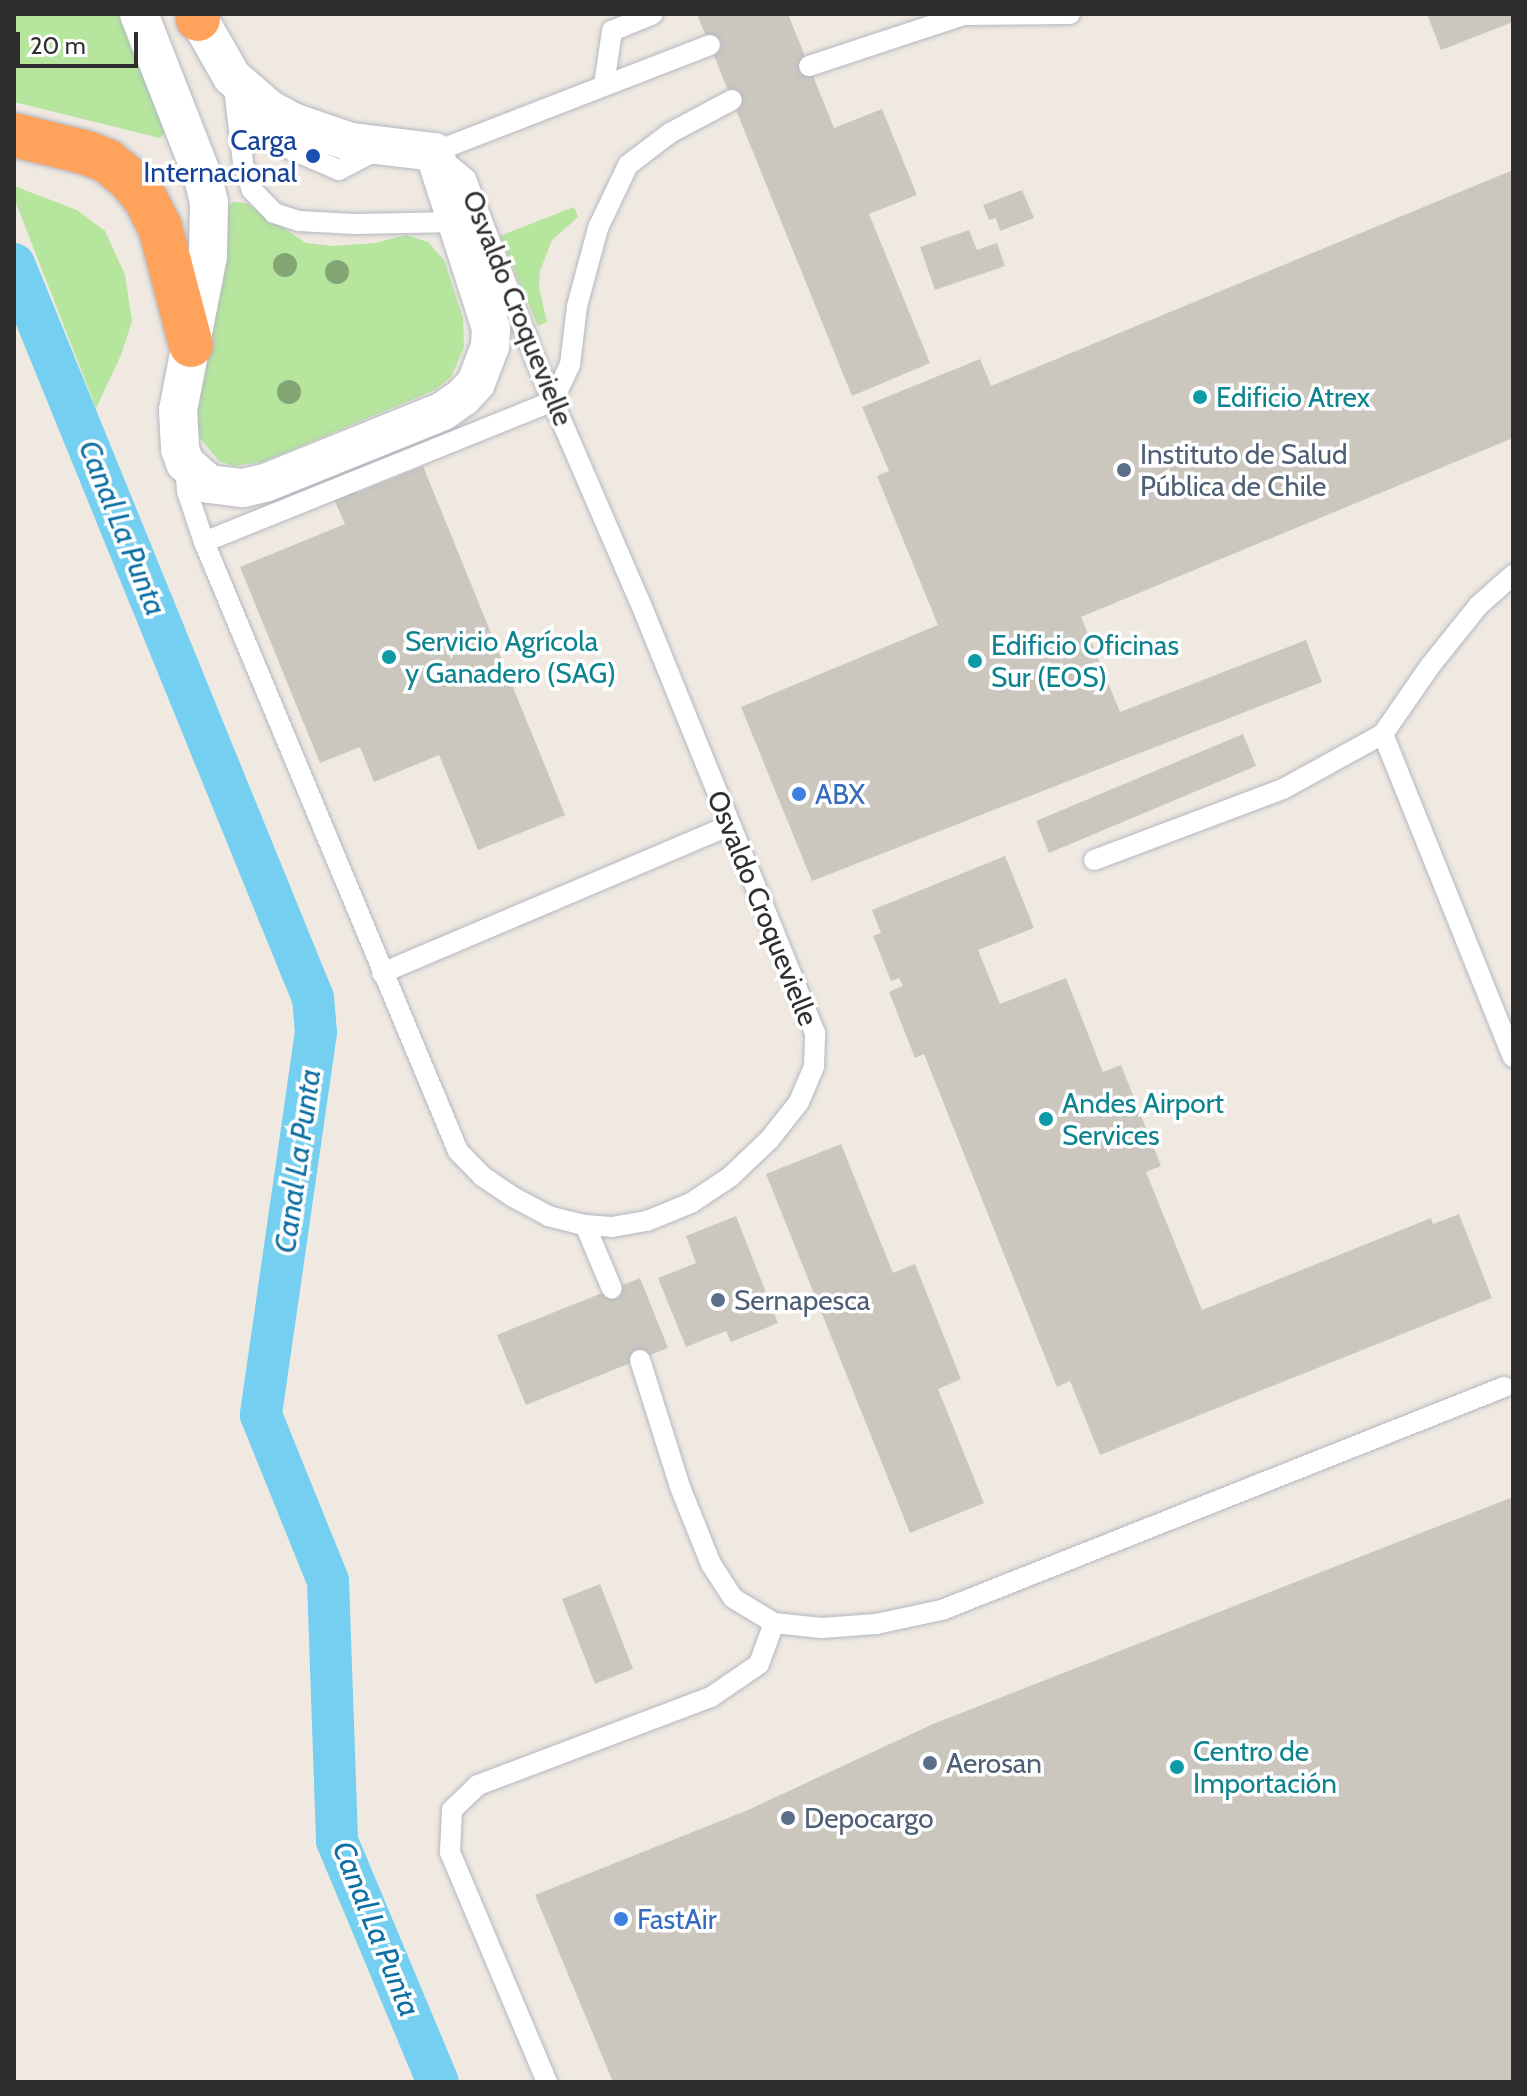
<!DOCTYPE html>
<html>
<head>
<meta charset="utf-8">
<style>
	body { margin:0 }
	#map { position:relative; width:1527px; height:2096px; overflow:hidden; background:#efe9e1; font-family:Cabin,sans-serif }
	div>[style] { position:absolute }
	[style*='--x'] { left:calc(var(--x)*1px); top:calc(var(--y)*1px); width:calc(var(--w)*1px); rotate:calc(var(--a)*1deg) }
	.green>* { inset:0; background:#b6e59e }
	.canal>* { height:42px; margin:-21px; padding:0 21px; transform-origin:21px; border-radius:21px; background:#75cff0 }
	.building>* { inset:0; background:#cbc7bf }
	.roads { filter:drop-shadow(0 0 2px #b4b7c1) drop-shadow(0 0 2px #b4b7c1) }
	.lane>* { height:20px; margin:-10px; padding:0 10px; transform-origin:10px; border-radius:10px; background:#fff }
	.street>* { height:38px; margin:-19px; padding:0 19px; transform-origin:19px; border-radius:19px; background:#fff }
	.highway>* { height:44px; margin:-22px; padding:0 22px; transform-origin:22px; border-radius:22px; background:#ffa35c }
	.trees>* { width:24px; height:24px; margin:-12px; border-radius:50%; background:#84a574 }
	.dots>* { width:22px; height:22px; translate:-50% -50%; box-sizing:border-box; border:4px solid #fff; border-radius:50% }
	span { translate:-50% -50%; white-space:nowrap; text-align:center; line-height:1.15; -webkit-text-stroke:7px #fff; paint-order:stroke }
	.transit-label { font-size:28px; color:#164399 }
	.right { translate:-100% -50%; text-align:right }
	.street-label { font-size:28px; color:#2e2e2e }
	.culture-label { font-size:28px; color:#0d838f }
	.left { translate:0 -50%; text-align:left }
	.service-label { font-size:28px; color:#4e5e75 }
	.shop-label { font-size:28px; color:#366cbe }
	.water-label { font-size:30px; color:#0d6fa3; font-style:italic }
	.frame { position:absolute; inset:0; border:16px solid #2e2e2e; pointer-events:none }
	.scale { position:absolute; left:16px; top:32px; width:122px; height:36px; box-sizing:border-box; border:4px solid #2e2e2e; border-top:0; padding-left:10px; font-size:24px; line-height:28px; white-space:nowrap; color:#2e2e2e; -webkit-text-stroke:6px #fff; paint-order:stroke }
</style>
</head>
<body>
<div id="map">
	<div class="green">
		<div style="clip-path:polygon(14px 14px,123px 14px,172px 126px,160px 138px,14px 102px)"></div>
		<div style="clip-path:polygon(14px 186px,77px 210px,105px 231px,125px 275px,132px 321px,121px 355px,96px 408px,14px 198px)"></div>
		<div style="clip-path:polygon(233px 202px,246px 203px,306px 243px,333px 246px,375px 243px,406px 235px,428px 242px,444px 260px,463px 318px,464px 347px,451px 377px,435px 390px,263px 462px,234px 466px,219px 461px,200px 438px,196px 391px,222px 212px)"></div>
		<div style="clip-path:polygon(574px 207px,578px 217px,552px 240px,540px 271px,539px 288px,547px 322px,538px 326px,500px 236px)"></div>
	</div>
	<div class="canal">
		<div style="--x:14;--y:264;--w:793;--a:67.84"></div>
		<div style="--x:313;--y:998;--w:34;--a:85"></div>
		<div style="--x:316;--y:1032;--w:387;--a:98.2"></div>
		<div style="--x:261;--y:1415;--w:179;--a:68"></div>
		<div style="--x:328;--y:1581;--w:260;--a:88"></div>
		<div style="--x:337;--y:1841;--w:261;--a:67.3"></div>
	</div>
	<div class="building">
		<div style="clip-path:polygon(697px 14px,788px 14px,834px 128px,882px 109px,917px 195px,869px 214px,930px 363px,852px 396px)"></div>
		<div style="clip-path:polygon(1427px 14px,1513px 14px,1513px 22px,1441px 50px)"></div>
		<div style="clip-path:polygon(1513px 170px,1513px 438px,1081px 617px,1120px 712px,1306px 640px,1322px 682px,812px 881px,741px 707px,938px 625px,877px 476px,889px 471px,862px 407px,980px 359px,991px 386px)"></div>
		<div style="clip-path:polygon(1022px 190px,1034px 218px,1000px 231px,996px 218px,989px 220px,983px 205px)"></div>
		<div style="clip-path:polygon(969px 230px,977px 250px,997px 243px,1005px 266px,935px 290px,920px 247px)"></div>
		<div style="clip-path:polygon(423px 466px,565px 815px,478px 850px,439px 755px,374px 782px,360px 747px,320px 763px,240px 567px,345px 524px,332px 495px,355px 485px,357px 493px)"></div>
		<div style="clip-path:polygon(1243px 734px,1256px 766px,1049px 853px,1036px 821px)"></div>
		<div style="clip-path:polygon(1005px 856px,1034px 928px,978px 950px,1000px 1004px,1066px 978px,1103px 1072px,1121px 1065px,1161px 1166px,1146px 1172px,1202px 1310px,1431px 1218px,1433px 1224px,1459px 1214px,1492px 1298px,1100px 1455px,1070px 1381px,1057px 1387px,924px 1054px,915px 1058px,889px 992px,903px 986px,899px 978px,891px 981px,873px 936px,881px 933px,872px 910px)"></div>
		<div style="clip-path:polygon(841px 1144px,893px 1273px,915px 1264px,961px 1379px,938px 1389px,984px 1503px,910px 1533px,766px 1174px)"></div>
		<div style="clip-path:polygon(736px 1216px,778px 1323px,731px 1342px,726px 1331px,686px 1347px,658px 1278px,696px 1263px,686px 1236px)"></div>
		<div style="clip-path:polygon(640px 1278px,668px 1348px,526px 1405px,497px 1335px)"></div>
		<div style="clip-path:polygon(1513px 1497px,1513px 2082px,613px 2082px,535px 1895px,748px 1810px,933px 1724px)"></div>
		<div style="clip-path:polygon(600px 1584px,633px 1669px,595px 1684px,562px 1599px)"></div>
	</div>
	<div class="roads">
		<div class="lane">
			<div style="--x:809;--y:66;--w:162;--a:-18.3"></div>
			<div style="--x:963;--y:15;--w:107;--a:-0.5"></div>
			<div style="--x:233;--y:80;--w:84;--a:83.1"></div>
			<div style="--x:243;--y:163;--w:28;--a:72"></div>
			<div style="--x:252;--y:190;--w:32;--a:46"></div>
			<div style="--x:274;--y:213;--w:26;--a:18"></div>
			<div style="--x:299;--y:221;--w:56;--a:3.1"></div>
			<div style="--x:355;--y:224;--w:102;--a:-1.1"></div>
			<div style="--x:604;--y:85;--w:55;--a:-81.6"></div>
			<div style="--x:612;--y:31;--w:44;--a:-22.5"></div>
			<div style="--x:252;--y:100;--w:37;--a:77"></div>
			<div style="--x:260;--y:136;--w:86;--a:23.3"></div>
			<div style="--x:339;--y:170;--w:45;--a:-27.7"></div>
			<div style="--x:553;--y:401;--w:40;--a:-65"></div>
			<div style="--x:570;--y:365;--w:59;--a:-83.2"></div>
			<div style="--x:577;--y:306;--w:81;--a:-74.9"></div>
			<div style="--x:598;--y:228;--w:70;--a:-64.5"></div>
			<div style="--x:628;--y:165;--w:53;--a:-37.3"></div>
			<div style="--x:670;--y:133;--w:70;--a:-28"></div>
			<div style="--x:185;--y:463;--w:28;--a:86"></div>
			<div style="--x:187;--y:491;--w:54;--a:71.6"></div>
			<div style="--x:204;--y:542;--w:660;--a:67.36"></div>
			<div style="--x:458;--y:1151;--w:35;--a:46"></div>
			<div style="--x:482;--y:1176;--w:37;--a:34"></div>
			<div style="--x:513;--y:1197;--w:40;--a:28"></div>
			<div style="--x:548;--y:1216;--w:38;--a:14"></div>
			<div style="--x:585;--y:1225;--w:27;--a:4"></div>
			<div style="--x:612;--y:1227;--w:36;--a:-10"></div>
			<div style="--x:647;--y:1221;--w:48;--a:-22.2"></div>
			<div style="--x:691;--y:1203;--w:47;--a:-33.7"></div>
			<div style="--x:730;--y:1177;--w:54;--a:-43.5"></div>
			<div style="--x:769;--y:1140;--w:48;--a:-51.7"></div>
			<div style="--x:799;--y:1102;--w:39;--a:-67"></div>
			<div style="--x:814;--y:1066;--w:33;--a:-88"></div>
			<div style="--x:815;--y:1033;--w:467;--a:-112.1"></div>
			<div style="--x:639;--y:600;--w:252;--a:-113.4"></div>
			<div style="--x:539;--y:369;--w:204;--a:-111"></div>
			<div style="--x:466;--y:179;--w:42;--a:-139.8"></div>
			<div style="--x:434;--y:152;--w:296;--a:-21.2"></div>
			<div style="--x:204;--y:542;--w:376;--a:-22"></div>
			<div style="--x:1383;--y:734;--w:348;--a:68.1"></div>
			<div style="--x:1094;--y:860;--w:202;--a:-20.6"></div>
			<div style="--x:1283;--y:789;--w:114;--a:-28.8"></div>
			<div style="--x:1383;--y:734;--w:83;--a:-55.3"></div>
			<div style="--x:1430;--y:666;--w:77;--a:-51.3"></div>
			<div style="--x:1478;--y:606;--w:47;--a:-41.5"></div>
			<div style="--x:382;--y:973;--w:378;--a:-23"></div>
			<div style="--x:585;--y:1225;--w:69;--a:67.1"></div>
			<div style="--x:640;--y:1360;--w:133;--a:72.5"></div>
			<div style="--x:680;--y:1487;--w:83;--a:68.1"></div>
			<div style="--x:711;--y:1564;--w:40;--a:57.1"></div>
			<div style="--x:733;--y:1598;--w:48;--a:31.4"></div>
			<div style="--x:774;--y:1623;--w:48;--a:5.9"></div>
			<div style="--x:822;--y:1628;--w:54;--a:-4.2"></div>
			<div style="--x:876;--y:1624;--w:67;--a:-12"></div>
			<div style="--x:942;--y:1610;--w:605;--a:-21.64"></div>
			<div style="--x:547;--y:2082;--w:250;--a:-112.9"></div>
			<div style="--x:450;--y:1852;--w:42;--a:-87.3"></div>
			<div style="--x:452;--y:1810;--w:36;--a:-44"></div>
			<div style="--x:478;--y:1785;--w:249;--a:-20.7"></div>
			<div style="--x:711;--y:1697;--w:58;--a:-34.5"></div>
			<div style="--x:759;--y:1664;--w:44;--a:-69.9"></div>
		</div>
		<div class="street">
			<div style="--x:139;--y:14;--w:175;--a:68.6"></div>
			<div style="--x:203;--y:177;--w:26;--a:77"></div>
			<div style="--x:209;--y:202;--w:54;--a:91.1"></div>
			<div style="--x:208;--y:256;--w:157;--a:101"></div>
			<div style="--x:178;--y:410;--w:39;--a:87"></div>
			<div style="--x:180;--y:449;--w:15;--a:70"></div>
			<div style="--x:185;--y:463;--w:32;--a:41"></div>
			<div style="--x:209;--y:484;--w:34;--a:7"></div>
			<div style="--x:243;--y:488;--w:23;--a:-13"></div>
			<div style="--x:265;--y:483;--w:192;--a:-22"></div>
			<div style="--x:443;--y:411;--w:24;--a:-35"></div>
			<div style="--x:463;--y:397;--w:19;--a:-47"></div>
			<div style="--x:476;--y:383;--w:40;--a:-69"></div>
			<div style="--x:490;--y:346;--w:18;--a:-87"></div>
			<div style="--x:491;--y:328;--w:185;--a:-107.9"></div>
			<div style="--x:434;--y:152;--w:84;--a:-173.1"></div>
			<div style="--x:351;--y:142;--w:61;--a:-161"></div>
			<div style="--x:293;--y:122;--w:27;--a:-152"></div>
			<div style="--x:269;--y:109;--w:49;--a:-139.1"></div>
			<div style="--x:232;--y:77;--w:73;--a:-119.7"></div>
		</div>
		<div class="highway">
			<div style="--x:198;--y:19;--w:5;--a:-90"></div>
			<div style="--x:14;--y:135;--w:72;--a:13.7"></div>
			<div style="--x:84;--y:152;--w:25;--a:21"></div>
			<div style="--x:107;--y:161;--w:28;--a:39"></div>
			<div style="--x:129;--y:179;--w:25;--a:50"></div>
			<div style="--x:145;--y:198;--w:33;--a:63"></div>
			<div style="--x:160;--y:227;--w:122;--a:75.3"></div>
		</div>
	</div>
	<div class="trees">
		<div style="left:285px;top:265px"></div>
		<div style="left:337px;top:272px"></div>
		<div style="left:289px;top:392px"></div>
	</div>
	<div class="dots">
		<div style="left:313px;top:156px;background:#1a4fb4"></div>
		<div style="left:1200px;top:397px;background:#0f9aa8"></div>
		<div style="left:1124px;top:470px;background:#5c6f8a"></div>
		<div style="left:389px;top:657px;background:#0f9aa8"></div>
		<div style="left:975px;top:661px;background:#0f9aa8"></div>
		<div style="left:799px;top:794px;background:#3f7fe0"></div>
		<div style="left:1046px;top:1119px;background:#0f9aa8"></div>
		<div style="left:718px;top:1300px;background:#5c6f8a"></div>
		<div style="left:930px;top:1763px;background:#5c6f8a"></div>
		<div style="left:1177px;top:1767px;background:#0f9aa8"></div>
		<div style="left:788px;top:1818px;background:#5c6f8a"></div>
		<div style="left:621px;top:1919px;background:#3f7fe0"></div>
	</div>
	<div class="transit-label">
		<span class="right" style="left:297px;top:156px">Carga<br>Internacional</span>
	</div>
	<div class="street-label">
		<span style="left:518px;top:308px;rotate:68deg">Osvaldo Croquevielle</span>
		<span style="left:763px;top:908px;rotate:68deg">Osvaldo Croquevielle</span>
	</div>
	<div class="culture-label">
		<span class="left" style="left:1216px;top:397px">Edificio Atrex</span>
		<span class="left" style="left:405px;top:657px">Servicio Agrícola<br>y Ganadero (SAG)</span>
		<span class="left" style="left:991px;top:661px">Edificio Oficinas<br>Sur (EOS)</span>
		<span class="left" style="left:1062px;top:1119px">Andes Airport<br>Services</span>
		<span class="left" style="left:1193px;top:1767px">Centro de<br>Importación</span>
	</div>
	<div class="service-label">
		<span class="left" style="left:1140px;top:470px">Instituto de Salud<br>Pública de Chile</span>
		<span class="left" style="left:734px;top:1300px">Sernapesca</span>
		<span class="left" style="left:946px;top:1763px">Aerosan</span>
		<span class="left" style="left:804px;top:1818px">Depocargo</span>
	</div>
	<div class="shop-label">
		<span class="left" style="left:815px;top:794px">ABX</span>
		<span class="left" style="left:637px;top:1919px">FastAir</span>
	</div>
	<div class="water-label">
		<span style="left:122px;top:528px;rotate:68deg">Canal La Punta</span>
		<span style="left:298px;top:1161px;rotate:-82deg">Canal La Punta</span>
		<span style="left:376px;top:1929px;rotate:68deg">Canal La Punta</span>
	</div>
	<div class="frame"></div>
	<div class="scale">20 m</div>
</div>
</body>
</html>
